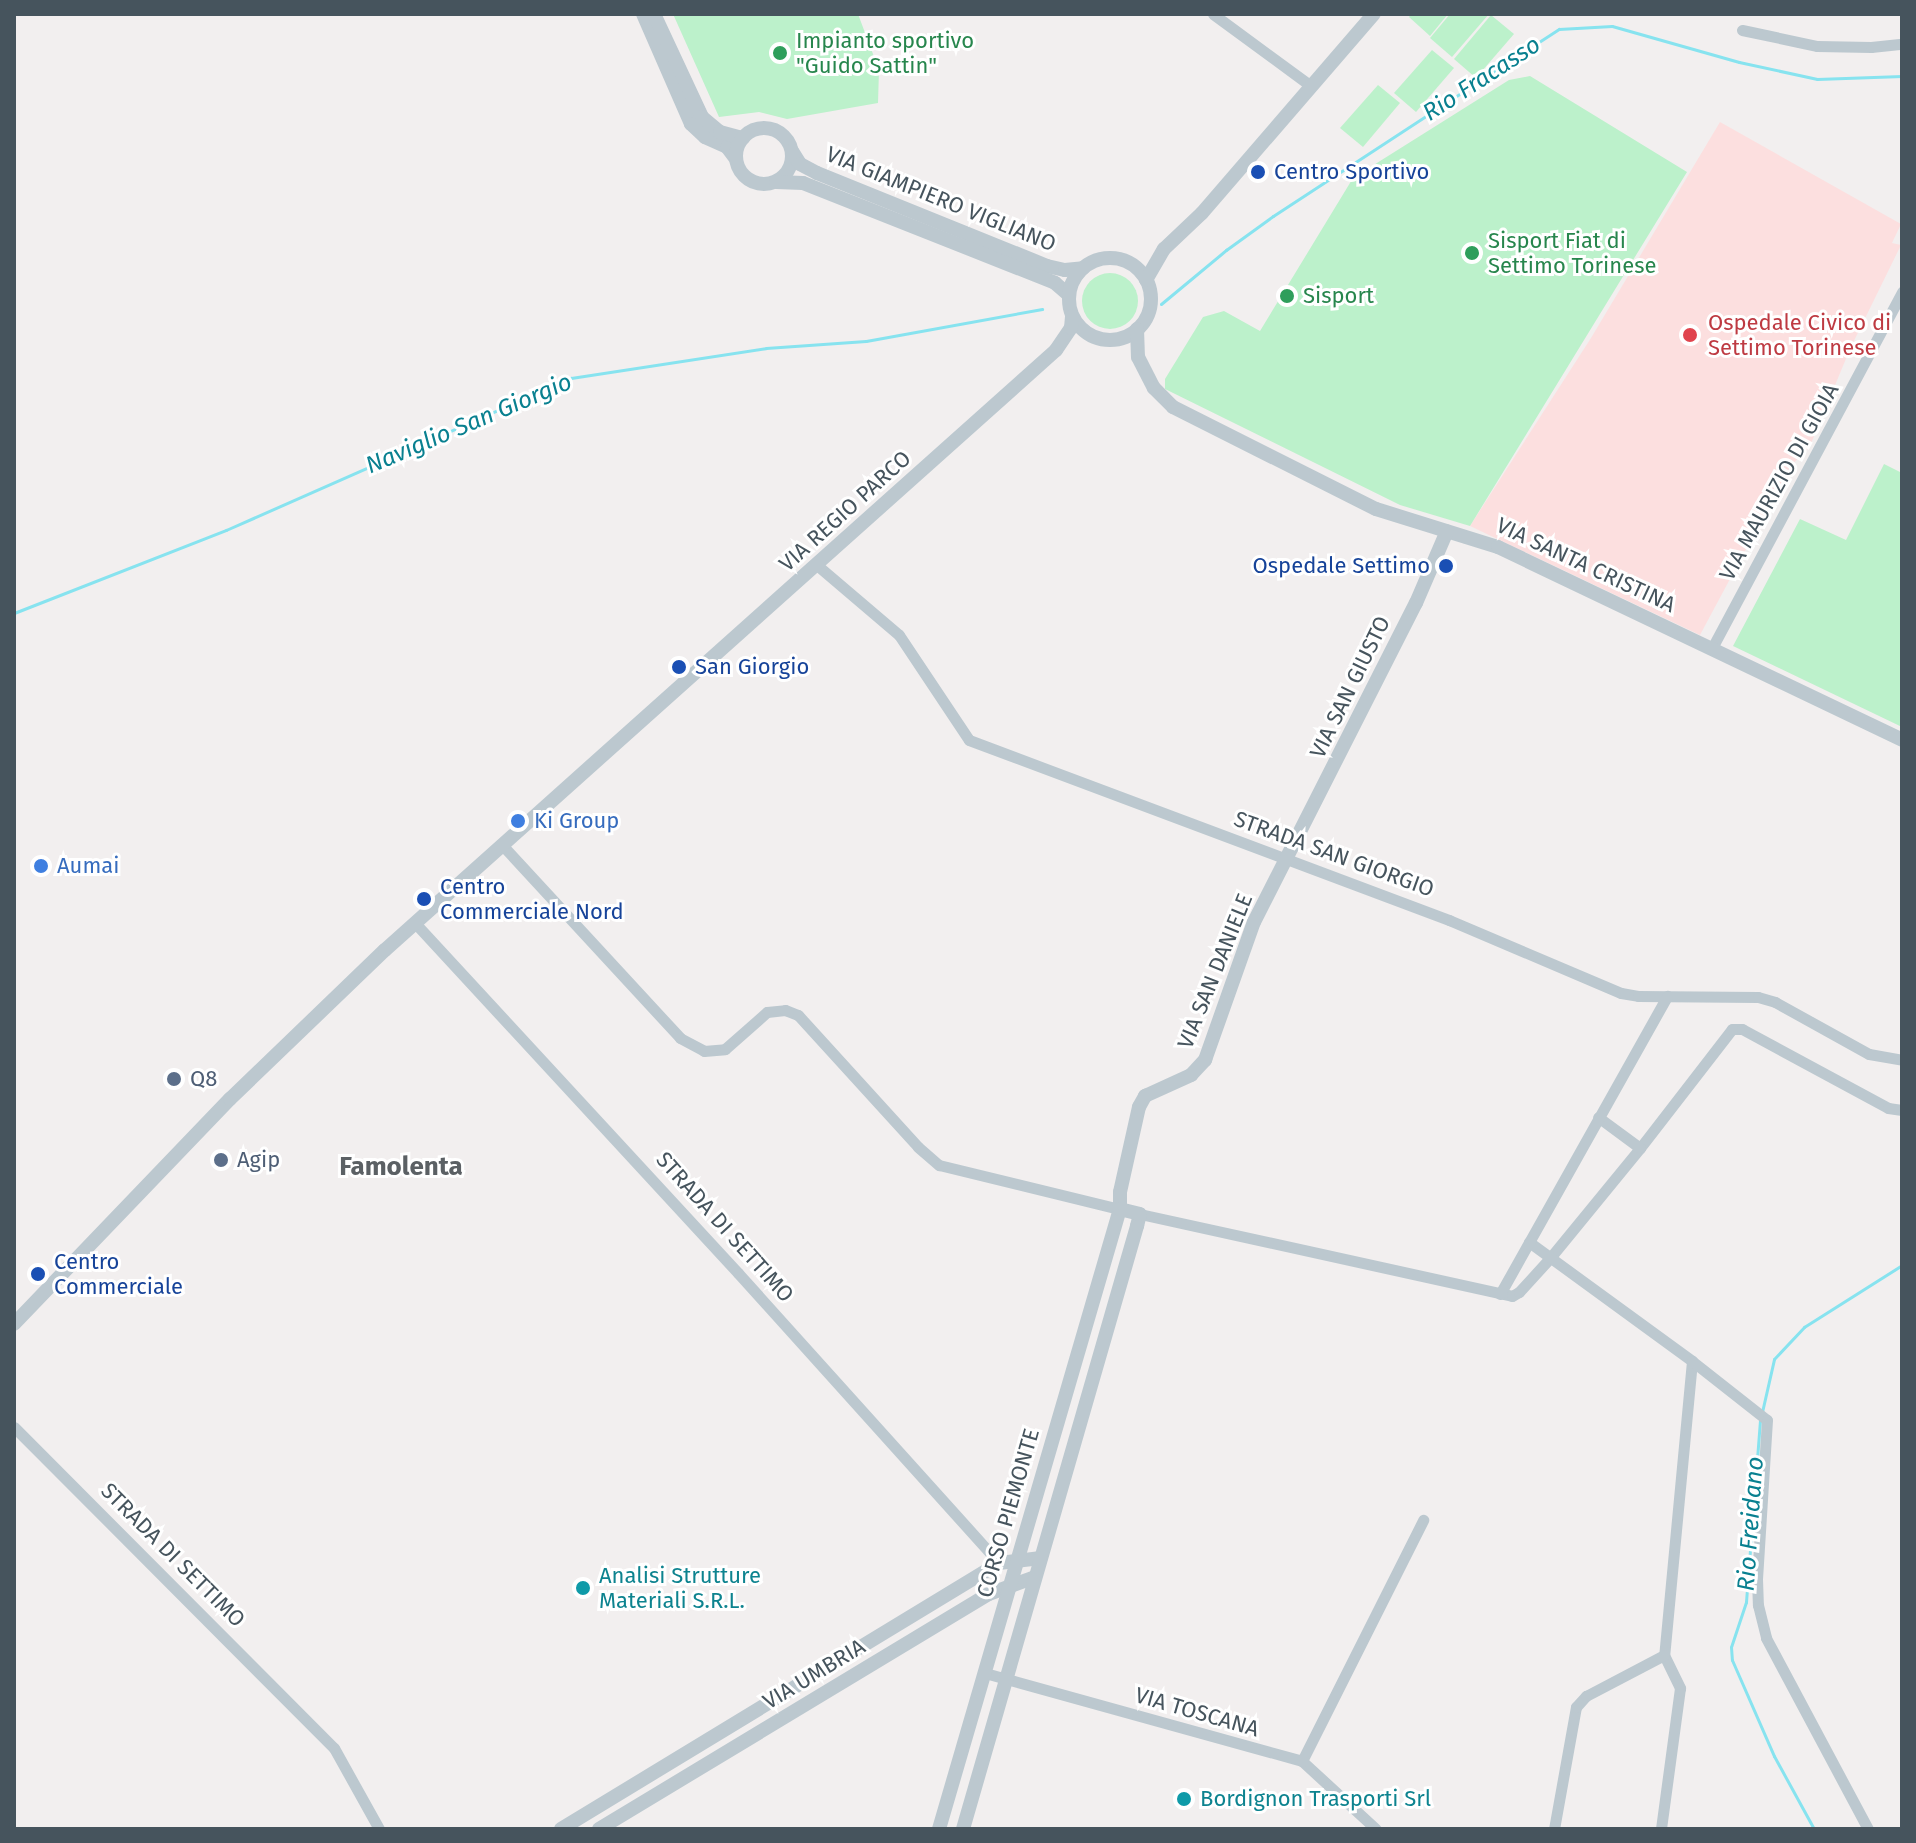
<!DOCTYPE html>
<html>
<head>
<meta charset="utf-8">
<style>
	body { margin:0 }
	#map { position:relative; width:1916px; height:1843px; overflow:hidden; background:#f2efef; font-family:"Fira Sans",sans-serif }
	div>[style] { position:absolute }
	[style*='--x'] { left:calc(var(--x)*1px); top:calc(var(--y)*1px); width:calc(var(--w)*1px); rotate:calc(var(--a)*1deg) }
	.medical>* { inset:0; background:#fcdfdf }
	.green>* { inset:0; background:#bcf1cb }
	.round { border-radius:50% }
	.stream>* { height:3px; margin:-1.5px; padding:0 1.5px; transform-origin:1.5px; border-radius:1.5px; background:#87e3ef }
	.minor>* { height:11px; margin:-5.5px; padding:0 5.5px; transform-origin:5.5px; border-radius:5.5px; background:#bcc8cf }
	.tertiary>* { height:14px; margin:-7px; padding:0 7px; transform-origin:7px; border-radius:7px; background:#bcc8cf }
	.tertiary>.ring { margin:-7px; padding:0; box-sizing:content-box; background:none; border:14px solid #bcc8cf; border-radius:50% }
	.dots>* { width:22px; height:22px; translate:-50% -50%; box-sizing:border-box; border:4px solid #fff; border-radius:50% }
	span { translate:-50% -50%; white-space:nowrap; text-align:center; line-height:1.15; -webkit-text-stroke:6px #fff; paint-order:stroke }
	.leisure-label { font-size:22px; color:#27864d }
	.left { translate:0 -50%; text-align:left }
	.transit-label { font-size:22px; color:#164399 }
	.right { translate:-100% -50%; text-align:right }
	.street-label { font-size:22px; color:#46545d }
	.health-label { font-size:22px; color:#be3a42 }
	.shop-label { font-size:22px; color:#366cbe }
	.service-label { font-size:22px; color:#4e5e75 }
	.culture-label { font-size:22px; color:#0d838f }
	.water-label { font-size:24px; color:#098090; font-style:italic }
	.quarter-label { font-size:26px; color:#5b6064; font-weight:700 }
	.frame { position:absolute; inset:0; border:16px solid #46545d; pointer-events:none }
</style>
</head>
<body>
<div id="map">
	<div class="medical">
		<div style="clip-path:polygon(1720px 122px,1901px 224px,1892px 243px,1901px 245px,1850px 349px,1810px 446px,1790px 467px,1700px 635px,1470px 526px,1591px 338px)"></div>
	</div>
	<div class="green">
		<div style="clip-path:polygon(673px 14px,858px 14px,879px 70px,878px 103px,787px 119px,759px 112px,719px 117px)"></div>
		<div style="clip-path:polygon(1411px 14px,1448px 14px,1430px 36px,1409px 17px)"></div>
		<div style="clip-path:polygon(1450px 14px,1489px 14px,1452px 57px,1430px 38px)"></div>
		<div style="clip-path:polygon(1491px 15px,1514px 34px,1476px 78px,1454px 59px)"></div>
		<div style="clip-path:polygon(1432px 50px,1454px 68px,1416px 112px,1394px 93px)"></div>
		<div style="clip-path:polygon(1530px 76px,1687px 172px,1470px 526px,1400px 505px,1165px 389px,1165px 379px,1203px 317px,1224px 311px,1260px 331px,1353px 178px,1509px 80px)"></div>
		<div style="clip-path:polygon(1378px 85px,1400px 103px,1363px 147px,1340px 128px)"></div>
		<div class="round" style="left:1082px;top:273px;width:56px;height:56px"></div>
		<div style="clip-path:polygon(1884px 464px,1902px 473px,1902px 727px,1733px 646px,1800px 519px,1846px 540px)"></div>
	</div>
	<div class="stream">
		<div style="--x:1161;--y:304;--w:85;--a:-39.7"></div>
		<div style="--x:1226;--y:250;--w:58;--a:-35.9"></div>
		<div style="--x:1273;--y:216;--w:342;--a:-33.2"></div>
		<div style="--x:1559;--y:29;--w:53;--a:-3.2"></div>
		<div style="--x:1612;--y:26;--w:132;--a:15.8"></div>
		<div style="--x:1739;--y:62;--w:80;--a:12.3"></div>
		<div style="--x:1817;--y:79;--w:85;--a:-2"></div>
		<div style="--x:14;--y:613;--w:228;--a:-21.4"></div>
		<div style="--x:226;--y:530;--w:377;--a:-23.8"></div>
		<div style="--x:571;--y:378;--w:197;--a:-8.7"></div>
		<div style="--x:766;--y:348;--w:100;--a:-4"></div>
		<div style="--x:866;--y:341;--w:179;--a:-10.3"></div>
		<div style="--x:1762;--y:1412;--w:54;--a:-77.2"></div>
		<div style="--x:1774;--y:1359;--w:44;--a:-46.8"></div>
		<div style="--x:1804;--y:1327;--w:116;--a:-32.3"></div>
		<div style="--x:1760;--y:1420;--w:183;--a:94.4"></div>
		<div style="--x:1746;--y:1602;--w:47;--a:108.4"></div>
		<div style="--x:1731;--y:1647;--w:13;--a:86"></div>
		<div style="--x:1732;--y:1660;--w:105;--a:66.4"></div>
		<div style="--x:1774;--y:1756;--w:83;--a:61.3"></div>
	</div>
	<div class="minor">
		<div style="--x:1213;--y:14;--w:122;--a:36.3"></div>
		<div style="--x:1742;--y:30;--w:77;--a:12"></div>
		<div style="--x:1817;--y:46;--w:54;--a:1.1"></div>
		<div style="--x:1871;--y:47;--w:31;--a:-6"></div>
		<div style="--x:818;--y:566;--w:106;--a:40.4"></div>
		<div style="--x:899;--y:635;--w:126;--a:56.3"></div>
		<div style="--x:969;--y:740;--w:513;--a:20.56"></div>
		<div style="--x:1449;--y:920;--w:187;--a:23"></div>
		<div style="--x:1621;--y:993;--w:17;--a:10"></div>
		<div style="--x:1638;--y:996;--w:120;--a:0.5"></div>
		<div style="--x:1758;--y:997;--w:18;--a:16"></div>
		<div style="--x:1775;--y:1002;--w:107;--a:29"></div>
		<div style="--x:1869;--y:1054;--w:34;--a:10"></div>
		<div style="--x:1712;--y:648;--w:404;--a:-61.9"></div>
		<div style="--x:504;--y:847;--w:260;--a:47.3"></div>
		<div style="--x:680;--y:1038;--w:27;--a:28"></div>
		<div style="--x:704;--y:1051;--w:21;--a:-5"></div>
		<div style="--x:725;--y:1049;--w:56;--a:-41.4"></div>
		<div style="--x:767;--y:1012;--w:18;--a:-6"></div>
		<div style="--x:785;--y:1010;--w:14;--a:21"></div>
		<div style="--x:798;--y:1015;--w:178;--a:47.7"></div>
		<div style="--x:918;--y:1147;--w:28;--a:41"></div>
		<div style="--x:939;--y:1165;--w:186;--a:13.7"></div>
		<div style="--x:415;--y:923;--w:476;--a:47.3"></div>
		<div style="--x:738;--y:1273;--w:390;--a:48"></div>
		<div style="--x:1640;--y:1148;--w:150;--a:-52.3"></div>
		<div style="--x:1732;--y:1029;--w:10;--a:0"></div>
		<div style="--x:1742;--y:1029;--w:166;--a:28.4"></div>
		<div style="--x:1888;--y:1108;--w:14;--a:8"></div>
		<div style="--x:1140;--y:1214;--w:381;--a:12.4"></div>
		<div style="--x:1512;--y:1296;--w:8;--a:-30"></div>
		<div style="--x:1519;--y:1292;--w:46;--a:-47.6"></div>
		<div style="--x:1550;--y:1258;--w:142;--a:-50.7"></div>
		<div style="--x:1640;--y:1148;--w:52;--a:-143.6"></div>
		<div style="--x:1529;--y:1242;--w:202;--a:36.1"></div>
		<div style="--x:1692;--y:1361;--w:295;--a:95.4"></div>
		<div style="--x:1664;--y:1655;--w:37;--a:64"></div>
		<div style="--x:1680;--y:1688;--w:142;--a:97.7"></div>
		<div style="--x:1500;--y:1294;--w:342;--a:-60.7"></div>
		<div style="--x:1692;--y:1361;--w:95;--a:38.2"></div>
		<div style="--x:1767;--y:1420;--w:159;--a:93.6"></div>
		<div style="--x:1757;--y:1579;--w:26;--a:88"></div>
		<div style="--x:1758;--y:1605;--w:34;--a:76"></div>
		<div style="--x:1766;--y:1638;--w:217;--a:61.9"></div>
		<div style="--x:14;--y:1427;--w:453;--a:45.1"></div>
		<div style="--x:334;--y:1748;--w:93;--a:60.9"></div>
		<div style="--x:985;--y:1673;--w:329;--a:15.5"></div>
		<div style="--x:1302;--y:1761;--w:100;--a:42.6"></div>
		<div style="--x:1302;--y:1761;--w:270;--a:-63.3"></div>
		<div style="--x:1554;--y:1829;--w:124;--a:-79.8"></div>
		<div style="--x:1576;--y:1707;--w:15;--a:-48"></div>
		<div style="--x:1586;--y:1696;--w:88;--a:-27.7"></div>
	</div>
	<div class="tertiary">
		<div style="--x:643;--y:14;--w:120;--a:66.4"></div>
		<div style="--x:691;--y:124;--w:19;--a:43"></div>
		<div style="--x:705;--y:137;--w:24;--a:24"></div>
		<div style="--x:727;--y:147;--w:15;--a:53"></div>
		<div style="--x:654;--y:14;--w:114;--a:65"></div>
		<div style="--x:702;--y:117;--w:23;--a:40"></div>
		<div style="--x:720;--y:132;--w:24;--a:15"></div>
		<div class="ring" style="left:736px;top:128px;width:42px;height:42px"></div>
		<div style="--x:792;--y:151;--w:15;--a:58"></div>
		<div style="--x:800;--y:164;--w:19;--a:28"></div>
		<div style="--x:817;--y:173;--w:248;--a:22"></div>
		<div style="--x:1047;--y:266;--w:18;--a:13"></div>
		<div style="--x:1065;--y:270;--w:18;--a:-6"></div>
		<div style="--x:776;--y:182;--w:27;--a:2"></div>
		<div style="--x:803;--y:183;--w:271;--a:21.6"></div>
		<div style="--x:1055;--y:283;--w:18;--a:41"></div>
		<div class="ring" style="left:1069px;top:258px;width:68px;height:68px"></div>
		<div style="--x:1146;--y:280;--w:36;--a:-60"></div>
		<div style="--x:1164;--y:249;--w:52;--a:-43.5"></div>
		<div style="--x:1202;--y:213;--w:263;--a:-49.2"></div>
		<div style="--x:1137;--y:329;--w:28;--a:88"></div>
		<div style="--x:1138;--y:357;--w:35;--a:63"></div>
		<div style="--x:1154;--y:388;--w:27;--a:45"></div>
		<div style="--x:1173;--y:407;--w:227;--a:26.7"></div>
		<div style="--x:1376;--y:509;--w:128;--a:17.3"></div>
		<div style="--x:1498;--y:547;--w:448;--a:25.5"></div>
		<div style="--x:14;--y:1324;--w:312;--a:-46.2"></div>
		<div style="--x:230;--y:1099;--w:215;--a:-43.9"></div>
		<div style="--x:385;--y:950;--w:900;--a:-41.8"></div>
		<div style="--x:1056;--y:350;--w:27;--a:-56"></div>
		<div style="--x:1071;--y:328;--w:12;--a:-85"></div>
		<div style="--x:561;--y:1829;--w:512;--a:-31.27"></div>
		<div style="--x:999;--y:1563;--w:42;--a:-6.8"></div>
		<div style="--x:599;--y:1829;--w:455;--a:-31.1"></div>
		<div style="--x:989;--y:1594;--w:49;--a:-20.3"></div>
		<div style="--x:939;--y:1829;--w:646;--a:-73.73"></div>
		<div style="--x:1120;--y:1209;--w:17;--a:-90"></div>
		<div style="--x:1120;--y:1192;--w:87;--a:-77.4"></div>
		<div style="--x:1139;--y:1107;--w:13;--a:-61"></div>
		<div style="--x:1145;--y:1096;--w:51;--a:-24.5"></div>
		<div style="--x:1191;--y:1075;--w:21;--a:-47"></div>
		<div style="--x:1205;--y:1060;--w:146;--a:-70.5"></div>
		<div style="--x:1254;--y:922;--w:358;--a:-63.1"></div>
		<div style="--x:1416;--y:603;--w:78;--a:-66.7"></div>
		<div style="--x:963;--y:1829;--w:628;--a:-73.9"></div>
		<div style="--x:1137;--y:1226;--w:12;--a:-76"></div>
		<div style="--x:1140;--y:1214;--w:21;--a:-166"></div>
	</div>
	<div class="dots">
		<div style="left:780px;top:53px;background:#2e9e5b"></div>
		<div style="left:1258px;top:172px;background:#1a4fb4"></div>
		<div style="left:1472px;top:253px;background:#2e9e5b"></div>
		<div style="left:1287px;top:296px;background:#2e9e5b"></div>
		<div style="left:1690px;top:335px;background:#e0444e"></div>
		<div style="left:1446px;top:566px;background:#1a4fb4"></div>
		<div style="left:679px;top:667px;background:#1a4fb4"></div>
		<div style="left:518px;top:821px;background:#3f7fe0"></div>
		<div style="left:41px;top:866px;background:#3f7fe0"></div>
		<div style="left:424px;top:899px;background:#1a4fb4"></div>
		<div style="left:174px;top:1079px;background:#5c6f8a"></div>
		<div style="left:221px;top:1160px;background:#5c6f8a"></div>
		<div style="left:38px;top:1274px;background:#1a4fb4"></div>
		<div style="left:583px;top:1588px;background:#0f9aa8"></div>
		<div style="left:1184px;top:1799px;background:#0f9aa8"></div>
	</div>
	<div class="leisure-label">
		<span class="left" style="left:796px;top:53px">Impianto sportivo<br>"Guido Sattin"</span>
		<span class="left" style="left:1488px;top:253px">Sisport Fiat di<br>Settimo Torinese</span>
		<span class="left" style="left:1303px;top:296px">Sisport</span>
	</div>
	<div class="transit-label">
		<span class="left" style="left:1274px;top:172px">Centro Sportivo</span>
		<span class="right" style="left:1430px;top:566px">Ospedale Settimo</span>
		<span class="left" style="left:695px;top:667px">San Giorgio</span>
		<span class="left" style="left:440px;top:899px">Centro<br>Commerciale Nord</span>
		<span class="left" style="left:54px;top:1274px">Centro<br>Commerciale</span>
	</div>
	<div class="street-label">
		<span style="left:941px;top:199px;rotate:22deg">VIA GIAMPIERO VIGLIANO</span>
		<span style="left:1779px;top:482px;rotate:-61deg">VIA MAURIZIO DI GIOIA</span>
		<span style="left:845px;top:511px;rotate:-42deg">VIA REGIO PARCO</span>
		<span style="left:1586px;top:565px;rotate:25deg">VIA SANTA CRISTINA</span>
		<span style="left:1350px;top:687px;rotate:-64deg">VIA SAN GIUSTO</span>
		<span style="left:1334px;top:854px;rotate:20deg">STRADA SAN GIORGIO</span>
		<span style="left:1215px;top:971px;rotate:-68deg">VIA SAN DANIELE</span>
		<span style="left:725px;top:1227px;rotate:48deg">STRADA DI SETTIMO</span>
		<span style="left:1008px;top:1513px;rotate:-74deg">CORSO PIEMONTE</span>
		<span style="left:173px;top:1555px;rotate:45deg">STRADA DI SETTIMO</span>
		<span style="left:814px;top:1674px;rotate:-31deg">VIA UMBRIA</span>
		<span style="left:1197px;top:1712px;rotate:16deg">VIA TOSCANA</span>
	</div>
	<div class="health-label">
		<span class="left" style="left:1708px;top:335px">Ospedale Civico di<br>Settimo Torinese</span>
	</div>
	<div class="shop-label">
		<span class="left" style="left:534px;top:821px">Ki Group</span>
		<span class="left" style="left:57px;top:866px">Aumai</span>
	</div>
	<div class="service-label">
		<span class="left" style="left:190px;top:1079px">Q8</span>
		<span class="left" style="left:237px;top:1160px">Agip</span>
	</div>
	<div class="culture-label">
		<span class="left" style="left:599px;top:1588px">Analisi Strutture<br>Materiali S.R.L.</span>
		<span class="left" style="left:1200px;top:1799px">Bordignon Trasporti Srl</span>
	</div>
	<div class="water-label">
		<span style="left:1482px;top:79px;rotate:-33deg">Rio Fracasso</span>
		<span style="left:469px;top:424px;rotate:-23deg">Naviglio San Giorgio</span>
		<span style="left:1751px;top:1524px;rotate:-86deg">Rio Freidano</span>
	</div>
	<div class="quarter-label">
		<span style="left:401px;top:1167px">Famolenta</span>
	</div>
	<div class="frame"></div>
</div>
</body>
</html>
